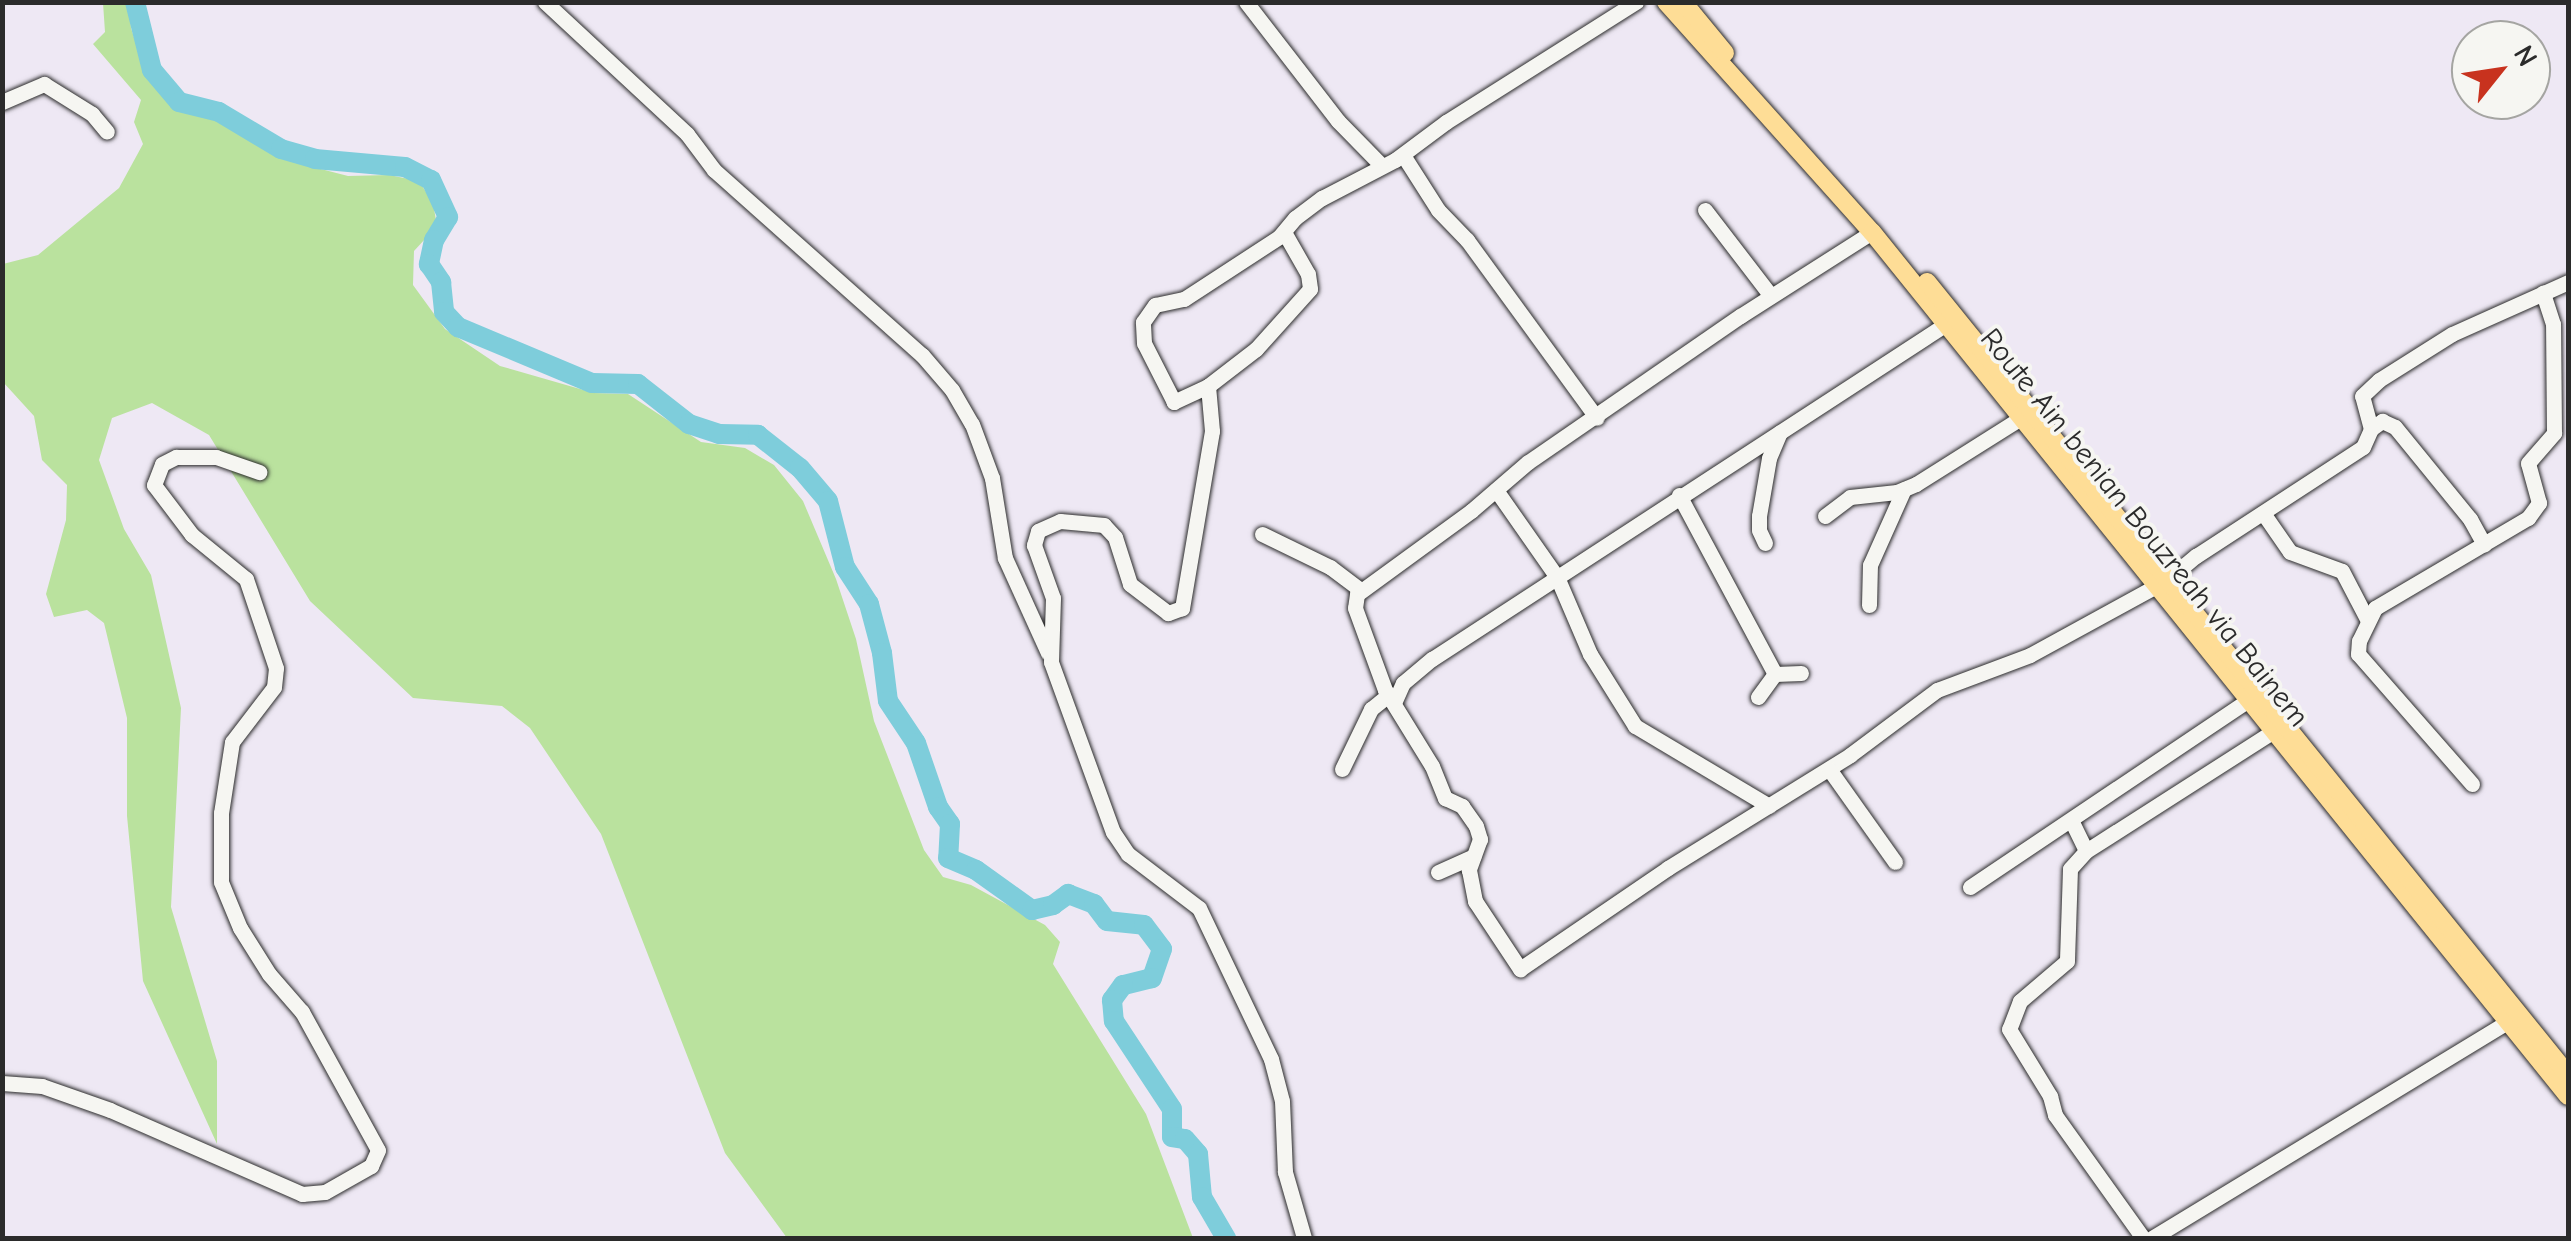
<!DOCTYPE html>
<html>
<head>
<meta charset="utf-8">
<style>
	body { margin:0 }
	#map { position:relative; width:2571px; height:1241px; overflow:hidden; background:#eee8f4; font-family:"Comic Neue",sans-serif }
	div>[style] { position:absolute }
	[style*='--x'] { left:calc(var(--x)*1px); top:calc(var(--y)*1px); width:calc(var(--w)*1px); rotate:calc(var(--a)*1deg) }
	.green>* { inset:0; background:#bae29e }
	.river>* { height:20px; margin:-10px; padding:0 10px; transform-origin:10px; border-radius:10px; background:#7ecddb }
	.roads { filter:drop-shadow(0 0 2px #2b2b2b) drop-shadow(0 0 2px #2b2b2b) }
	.minor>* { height:15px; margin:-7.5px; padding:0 7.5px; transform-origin:7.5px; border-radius:7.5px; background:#f6f6f2 }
	.major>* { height:18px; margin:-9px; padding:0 9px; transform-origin:9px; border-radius:9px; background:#fedd96 }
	span { translate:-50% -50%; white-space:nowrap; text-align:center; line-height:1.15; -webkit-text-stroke:8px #f6f6f2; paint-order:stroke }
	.street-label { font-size:30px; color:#2b2b2b }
	.frame { position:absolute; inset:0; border:5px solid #2b2b2b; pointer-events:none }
	.north { position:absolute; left:2451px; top:20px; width:100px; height:100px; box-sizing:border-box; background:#f6f6f2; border:2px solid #a5a5a2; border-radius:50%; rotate:60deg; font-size:28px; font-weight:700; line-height:40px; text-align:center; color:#2b2b2b }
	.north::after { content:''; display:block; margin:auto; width:35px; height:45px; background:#c8321e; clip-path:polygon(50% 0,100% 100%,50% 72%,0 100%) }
</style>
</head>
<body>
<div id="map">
	<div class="green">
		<div style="clip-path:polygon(103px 3px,129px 3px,131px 28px,145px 71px,178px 107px,217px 118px,286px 160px,348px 176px,389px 175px,419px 181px,433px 203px,437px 226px,414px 251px,413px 285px,445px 329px,500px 366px,594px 393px,628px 394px,701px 442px,745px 448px,774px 465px,803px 501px,836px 579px,856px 639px,874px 721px,924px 850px,943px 877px,971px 885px,1045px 925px,1060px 942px,1053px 964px,1146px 1114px,1193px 1238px,787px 1238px,725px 1153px,601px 834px,530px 728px,502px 706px,413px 698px,310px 601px,209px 435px,152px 403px,112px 418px,99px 460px,124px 529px,151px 575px,181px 708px,171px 907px,217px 1061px,217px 1144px,143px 981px,127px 816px,127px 718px,104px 623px,87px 610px,54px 617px,46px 594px,66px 520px,67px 485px,42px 460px,34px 416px,3px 382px,3px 264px,38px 255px,119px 188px,143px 144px,134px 122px,141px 100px,93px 44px,105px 32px)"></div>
	</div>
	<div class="river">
		<div style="--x:135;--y:2;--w:70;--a:76"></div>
		<div style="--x:152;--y:70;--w:42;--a:49.8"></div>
		<div style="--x:179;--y:102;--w:41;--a:14"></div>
		<div style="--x:219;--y:112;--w:72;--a:30.8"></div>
		<div style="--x:281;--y:149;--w:35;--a:16"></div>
		<div style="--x:315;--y:159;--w:90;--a:5.1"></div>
		<div style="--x:405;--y:167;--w:29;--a:27"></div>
		<div style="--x:431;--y:180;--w:41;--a:65.3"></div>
		<div style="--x:448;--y:217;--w:27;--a:121"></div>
		<div style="--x:434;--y:240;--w:25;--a:102"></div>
		<div style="--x:429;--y:264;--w:22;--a:56"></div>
		<div style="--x:441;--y:282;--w:30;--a:84"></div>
		<div style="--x:444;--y:312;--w:21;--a:47"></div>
		<div style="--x:458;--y:327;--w:145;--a:22.7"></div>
		<div style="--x:592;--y:383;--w:46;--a:1.2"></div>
		<div style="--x:638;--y:384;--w:65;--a:38.1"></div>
		<div style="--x:689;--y:424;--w:32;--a:18"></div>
		<div style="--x:719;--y:434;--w:39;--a:1"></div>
		<div style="--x:758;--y:435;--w:53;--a:38.2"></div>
		<div style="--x:800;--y:468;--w:43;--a:49.7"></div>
		<div style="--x:828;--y:501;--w:68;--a:75.6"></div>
		<div style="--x:845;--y:567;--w:44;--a:57"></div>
		<div style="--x:869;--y:604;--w:51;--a:75.1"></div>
		<div style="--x:882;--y:653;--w:48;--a:82.9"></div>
		<div style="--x:888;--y:701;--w:50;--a:56.3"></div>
		<div style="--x:916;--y:743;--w:68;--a:71"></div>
		<div style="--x:938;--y:807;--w:21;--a:55"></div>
		<div style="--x:950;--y:824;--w:34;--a:93"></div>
		<div style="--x:948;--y:858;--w:30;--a:23"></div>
		<div style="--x:976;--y:870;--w:69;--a:35.5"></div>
		<div style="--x:1032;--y:910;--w:22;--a:-13"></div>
		<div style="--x:1053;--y:905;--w:19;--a:-36"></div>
		<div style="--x:1068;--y:894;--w:28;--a:21"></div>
		<div style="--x:1094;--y:904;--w:21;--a:53"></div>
		<div style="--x:1107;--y:921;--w:37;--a:6"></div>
		<div style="--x:1144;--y:925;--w:30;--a:53"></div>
		<div style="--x:1162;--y:949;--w:31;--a:109"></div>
		<div style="--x:1152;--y:978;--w:30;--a:166"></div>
		<div style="--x:1123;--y:985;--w:19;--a:126"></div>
		<div style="--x:1112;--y:1000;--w:21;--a:85"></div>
		<div style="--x:1114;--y:1021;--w:105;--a:56.6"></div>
		<div style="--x:1172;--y:1109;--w:28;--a:90"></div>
		<div style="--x:1172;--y:1137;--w:13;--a:9"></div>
		<div style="--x:1185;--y:1139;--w:20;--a:49"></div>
		<div style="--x:1198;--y:1154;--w:43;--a:84.7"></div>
		<div style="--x:1202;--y:1197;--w:48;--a:59.7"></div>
	</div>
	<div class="roads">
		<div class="minor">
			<div style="--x:545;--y:2;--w:194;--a:42.9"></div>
			<div style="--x:687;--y:134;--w:45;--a:53.1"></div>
			<div style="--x:714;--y:170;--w:278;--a:41.7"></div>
			<div style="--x:922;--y:355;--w:46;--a:49.4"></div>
			<div style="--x:952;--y:390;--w:39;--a:60"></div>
			<div style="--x:972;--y:424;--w:58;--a:69.7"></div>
			<div style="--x:992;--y:478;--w:81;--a:80.8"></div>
			<div style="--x:1005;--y:558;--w:104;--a:65.6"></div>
			<div style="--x:1246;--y:2;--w:150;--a:52.3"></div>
			<div style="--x:1338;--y:121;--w:63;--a:45.6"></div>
			<div style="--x:2;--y:102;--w:46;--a:-23.2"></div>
			<div style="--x:44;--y:84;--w:57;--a:32"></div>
			<div style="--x:92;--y:114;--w:23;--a:50"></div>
			<div style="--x:1403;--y:155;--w:65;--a:57.5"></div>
			<div style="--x:1438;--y:210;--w:42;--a:46"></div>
			<div style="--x:1467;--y:240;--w:220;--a:53.9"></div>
			<div style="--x:1705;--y:210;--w:108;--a:52.5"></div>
			<div style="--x:1284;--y:232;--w:48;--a:60.3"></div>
			<div style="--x:1308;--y:274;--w:15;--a:82"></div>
			<div style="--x:1310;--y:289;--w:81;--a:132"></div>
			<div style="--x:1256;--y:349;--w:61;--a:142.4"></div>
			<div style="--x:1208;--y:386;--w:45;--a:84.9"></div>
			<div style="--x:1212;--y:431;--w:180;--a:99.6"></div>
			<div style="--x:1182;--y:608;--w:15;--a:160"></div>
			<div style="--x:1168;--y:613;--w:48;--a:-142.7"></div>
			<div style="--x:1130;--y:584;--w:49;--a:-107.7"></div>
			<div style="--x:1115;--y:537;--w:16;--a:-133"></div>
			<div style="--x:1104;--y:525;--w:44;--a:-174.8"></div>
			<div style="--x:1060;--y:521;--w:24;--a:156"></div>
			<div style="--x:1038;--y:531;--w:15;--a:106"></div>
			<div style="--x:1034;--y:545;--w:56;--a:70.3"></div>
			<div style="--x:1053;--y:598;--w:64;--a:91.8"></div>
			<div style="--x:1051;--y:662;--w:181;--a:70"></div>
			<div style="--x:1113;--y:832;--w:27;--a:56"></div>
			<div style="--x:1128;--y:854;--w:89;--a:37.3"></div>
			<div style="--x:1199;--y:908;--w:167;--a:64.5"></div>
			<div style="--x:1271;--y:1059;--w:43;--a:75.3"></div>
			<div style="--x:1282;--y:1101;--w:71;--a:87.6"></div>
			<div style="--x:1285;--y:1172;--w:69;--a:73.9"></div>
			<div style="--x:1872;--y:232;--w:156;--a:147.5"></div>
			<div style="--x:1740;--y:316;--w:257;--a:145.4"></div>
			<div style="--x:1528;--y:462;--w:75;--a:139.3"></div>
			<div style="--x:1471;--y:511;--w:141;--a:143.9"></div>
			<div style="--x:1357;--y:594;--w:14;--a:98"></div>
			<div style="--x:1355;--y:608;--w:87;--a:69.9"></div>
			<div style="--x:1385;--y:690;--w:89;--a:58.3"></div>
			<div style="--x:1432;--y:766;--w:35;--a:68"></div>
			<div style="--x:1445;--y:798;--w:19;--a:25"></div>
			<div style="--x:1462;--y:806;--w:24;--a:55"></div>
			<div style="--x:1476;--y:826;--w:14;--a:73"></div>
			<div style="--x:1480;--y:839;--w:33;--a:110"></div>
			<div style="--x:1469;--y:870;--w:32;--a:79"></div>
			<div style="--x:1475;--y:901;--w:82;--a:56.5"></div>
			<div style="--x:1520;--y:969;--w:179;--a:-34.3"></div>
			<div style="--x:1668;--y:868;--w:214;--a:-31.8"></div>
			<div style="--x:1850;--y:755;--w:109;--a:-36.8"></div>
			<div style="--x:1937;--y:690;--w:99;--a:-20.6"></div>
			<div style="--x:2030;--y:655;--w:156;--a:-28.7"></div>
			<div style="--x:2167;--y:580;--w:38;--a:-40"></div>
			<div style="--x:2196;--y:556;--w:199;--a:-33.1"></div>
			<div style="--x:2363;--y:447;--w:20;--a:-66"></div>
			<div style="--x:2371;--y:429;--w:34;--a:-105"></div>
			<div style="--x:2362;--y:396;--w:23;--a:-43"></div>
			<div style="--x:2379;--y:380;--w:86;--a:-32.2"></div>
			<div style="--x:2452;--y:334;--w:127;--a:-24.1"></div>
			<div style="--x:1208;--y:386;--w:38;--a:155"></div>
			<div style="--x:1174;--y:402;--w:66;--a:-117"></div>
			<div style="--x:1144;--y:343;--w:21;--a:-93"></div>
			<div style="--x:1143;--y:322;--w:21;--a:-55"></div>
			<div style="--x:1155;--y:305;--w:30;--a:-12"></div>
			<div style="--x:1184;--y:299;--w:113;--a:-33.1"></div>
			<div style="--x:1279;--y:237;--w:25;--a:-50"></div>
			<div style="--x:1295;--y:218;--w:34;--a:-37"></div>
			<div style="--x:1322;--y:198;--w:82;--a:-27.5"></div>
			<div style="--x:1395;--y:160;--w:64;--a:-36.7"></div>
			<div style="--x:1446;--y:122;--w:225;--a:-32.3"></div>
			<div style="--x:2371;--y:429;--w:14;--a:-36"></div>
			<div style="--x:2382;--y:421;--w:14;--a:25"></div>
			<div style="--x:2395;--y:427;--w:119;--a:50.8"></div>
			<div style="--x:2470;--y:519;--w:29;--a:61"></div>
			<div style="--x:1496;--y:490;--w:106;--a:55"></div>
			<div style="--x:1557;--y:577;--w:84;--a:66.8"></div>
			<div style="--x:1590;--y:654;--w:85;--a:58"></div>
			<div style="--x:1635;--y:726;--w:156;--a:30.8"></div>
			<div style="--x:1679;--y:495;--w:203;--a:61.8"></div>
			<div style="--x:2263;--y:513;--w:47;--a:55.3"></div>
			<div style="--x:2290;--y:552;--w:55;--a:20.1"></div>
			<div style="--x:2342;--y:571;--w:54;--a:62.5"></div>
			<div style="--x:1825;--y:516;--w:31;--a:-37"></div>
			<div style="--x:1850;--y:497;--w:47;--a:-6.1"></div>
			<div style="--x:1897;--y:492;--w:21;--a:-23"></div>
			<div style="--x:1916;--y:484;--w:124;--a:-32.2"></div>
			<div style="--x:1262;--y:534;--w:76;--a:25.9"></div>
			<div style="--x:1330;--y:567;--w:38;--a:37"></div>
			<div style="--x:1765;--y:543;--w:14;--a:-115"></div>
			<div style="--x:1759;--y:530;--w:14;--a:-90"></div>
			<div style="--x:1759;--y:516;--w:59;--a:-80.2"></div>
			<div style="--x:1769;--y:458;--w:28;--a:-67"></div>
			<div style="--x:1869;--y:605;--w:40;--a:-88.6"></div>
			<div style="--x:1870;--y:565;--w:83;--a:-65.9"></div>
			<div style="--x:1758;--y:697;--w:29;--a:-54"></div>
			<div style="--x:1775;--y:674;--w:26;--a:-2"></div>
			<div style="--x:1394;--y:703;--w:22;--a:-66"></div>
			<div style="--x:1403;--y:683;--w:38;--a:-40"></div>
			<div style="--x:1432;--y:659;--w:614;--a:-33.09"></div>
			<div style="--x:1342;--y:769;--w:67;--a:-64.2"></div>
			<div style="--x:1371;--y:709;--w:22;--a:-39"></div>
			<div style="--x:1829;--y:769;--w:114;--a:54.6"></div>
			<div style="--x:2472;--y:784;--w:173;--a:-131.2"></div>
			<div style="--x:2358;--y:654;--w:13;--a:-86"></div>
			<div style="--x:2359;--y:641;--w:37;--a:-64"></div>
			<div style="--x:2375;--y:608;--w:178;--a:-30.5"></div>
			<div style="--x:2528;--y:518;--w:19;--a:-54"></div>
			<div style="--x:2539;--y:503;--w:41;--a:-105.4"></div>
			<div style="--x:2528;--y:463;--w:40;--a:-49"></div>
			<div style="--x:2554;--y:433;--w:109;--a:-90.5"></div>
			<div style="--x:2553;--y:324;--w:33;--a:-108"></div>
			<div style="--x:2071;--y:820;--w:34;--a:64"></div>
			<div style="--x:2086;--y:851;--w:24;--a:132"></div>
			<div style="--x:2070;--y:869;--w:92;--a:91.9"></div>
			<div style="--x:2067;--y:961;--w:62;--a:139.6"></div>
			<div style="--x:2020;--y:1001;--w:30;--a:111"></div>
			<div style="--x:2009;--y:1029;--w:79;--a:58.5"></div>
			<div style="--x:2050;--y:1096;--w:20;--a:75"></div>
			<div style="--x:2055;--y:1115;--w:151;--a:54.4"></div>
			<div style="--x:2086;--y:851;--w:221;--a:-32.6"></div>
			<div style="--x:1438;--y:872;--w:39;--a:-24"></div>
			<div style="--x:1970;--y:887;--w:334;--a:-33.9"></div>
			<div style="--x:2;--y:1083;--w:40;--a:4.3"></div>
			<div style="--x:42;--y:1086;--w:72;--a:19.4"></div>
			<div style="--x:110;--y:1110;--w:210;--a:23.6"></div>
			<div style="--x:302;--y:1194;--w:23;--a:-5"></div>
			<div style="--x:325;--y:1192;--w:53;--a:-29.5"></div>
			<div style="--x:371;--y:1166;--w:17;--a:-66"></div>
			<div style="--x:378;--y:1150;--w:158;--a:-118.8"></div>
			<div style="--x:302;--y:1012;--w:50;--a:-131"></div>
			<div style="--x:269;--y:974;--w:54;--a:-122.2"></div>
			<div style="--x:240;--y:928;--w:50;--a:-112.4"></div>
			<div style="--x:221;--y:882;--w:69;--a:-90"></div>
			<div style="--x:221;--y:813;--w:72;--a:-81.2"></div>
			<div style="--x:232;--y:742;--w:69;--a:-52.6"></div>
			<div style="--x:274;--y:687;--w:19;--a:-84"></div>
			<div style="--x:276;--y:668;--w:94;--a:-108.6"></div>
			<div style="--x:246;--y:579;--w:70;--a:-140.8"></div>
			<div style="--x:192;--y:535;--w:63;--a:-127.2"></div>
			<div style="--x:154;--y:485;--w:22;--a:-69"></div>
			<div style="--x:162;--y:464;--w:16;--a:-27"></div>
			<div style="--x:176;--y:457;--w:40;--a:0"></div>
			<div style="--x:216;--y:457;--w:46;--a:19.2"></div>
			<div style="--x:2152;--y:1238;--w:416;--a:-31.3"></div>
		</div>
		<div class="major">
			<div style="--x:1666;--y:2;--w:309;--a:48.2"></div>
			<div style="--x:1872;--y:232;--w:1109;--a:51.15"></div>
			<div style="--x:1683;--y:2;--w:66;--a:50.5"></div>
			<div style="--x:1927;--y:282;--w:1020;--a:51.05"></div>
		</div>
	</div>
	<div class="street-label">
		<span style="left:2144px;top:528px;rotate:51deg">Route Ain benian Bouzreah via Bainem</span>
	</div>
	<div class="frame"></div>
	<div class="north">N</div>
</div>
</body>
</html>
